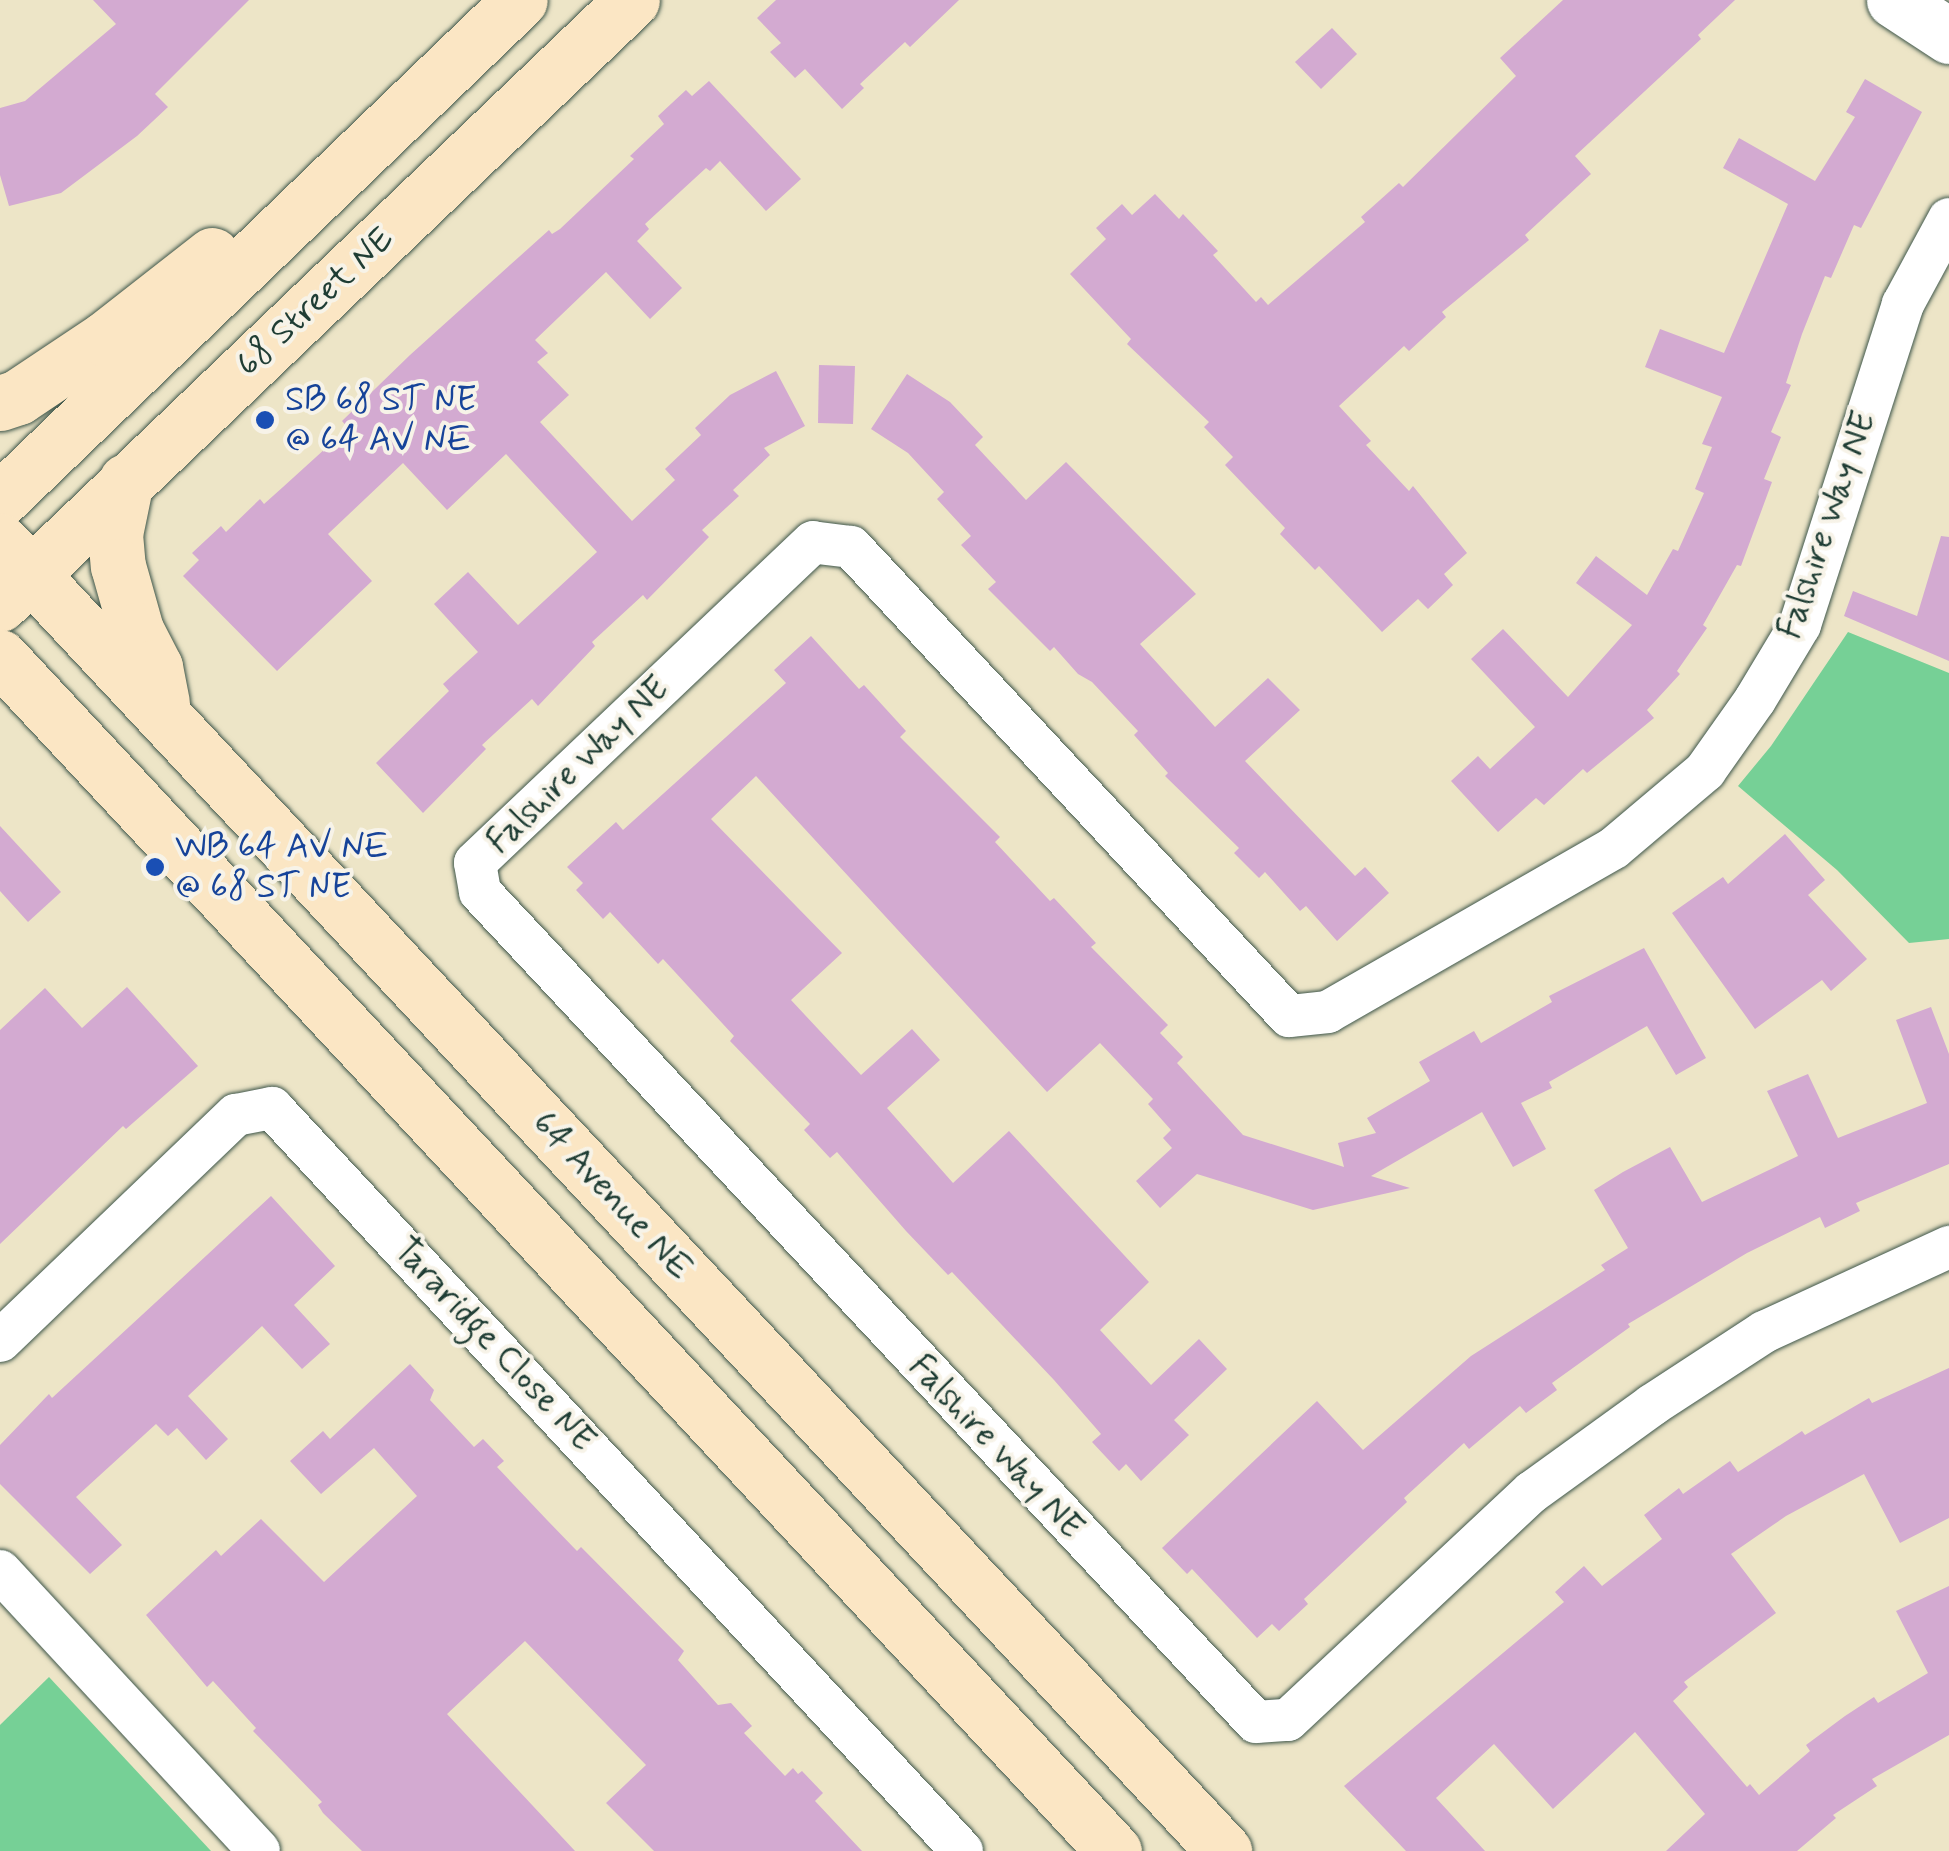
<!DOCTYPE html>
<html>
<head>
<meta charset="utf-8">
<style>
	body { margin:0 }
	#map { position:relative; width:1949px; height:1851px; overflow:hidden; background:#ede5c7; font-family:Mynerve,sans-serif }
	div>[style] { position:absolute }
	[style*='--x'] { left:calc(var(--x)*1px); top:calc(var(--y)*1px); width:calc(var(--w)*1px); rotate:calc(var(--a)*1deg) }
	.green>* { inset:0; background:#76d096 }
	.building>* { inset:0; background:#d3aad1 }
	.roads { filter:drop-shadow(0 0 2px #3e564a) drop-shadow(0 0 2px #3e564a) }
	.minor>* { height:42px; margin:-21px; padding:0 21px; transform-origin:21px; border-radius:21px; background:#fff }
	.tertiary>* { height:55px; margin:-27.5px; padding:0 27.5px; transform-origin:27.5px; border-radius:27.5px; background:#fff }
	.secondary>* { height:55px; margin:-27.5px; padding:0 27.5px; transform-origin:27.5px; border-radius:27.5px; background:#fbe6c4 }
	.dots>* { width:28px; height:28px; translate:-50% -50%; box-sizing:border-box; border:5px solid #f7f3e8; border-radius:50% }
	span { translate:-50% -50%; white-space:nowrap; text-align:center; line-height:1.15; -webkit-text-stroke:8px #f7f3e8; paint-order:stroke }
	.street-label { font-size:35px; color:#1f3d34 }
	.transit-label { font-size:35px; color:#164399 }
	.left { translate:0 -50%; text-align:left }
</style>
</head>
<body>
<div id="map">
	<div class="green">
		<div style="clip-path:polygon(1848px 632px,1949px 673px,1949px 939px,1909px 943px,1837px 870px,1738px 786px,1771px 746px)"></div>
		<div style="clip-path:polygon(49px 1677px,211px 1851px,0 1851px,0 1725px)"></div>
	</div>
	<div class="building">
		<div style="clip-path:polygon(93px 0,249px 0,155px 94px,168px 107px,137px 136px,61px 193px,9px 206px,0 175px,0 108px,25px 101px,116px 24px)"></div>
		<div style="clip-path:polygon(776px 0,959px 0,910px 47px,905px 42px,860px 84px,864px 88px,842px 109px,805px 69px,795px 78px,770px 52px,781px 43px,757px 18px)"></div>
		<div style="clip-path:polygon(1563px 0,1735px 0,1698px 35px,1701px 39px,1575px 156px,1591px 174px,1525px 235px,1529px 240px,1442px 312px,1446px 317px,1409px 351px,1404px 346px,1339px 406px,1371px 441px,1366px 445px,1409px 491px,1413px 486px,1467px 553px,1444px 574px,1453px 585px,1428px 609px,1418px 599px,1382px 632px,1319px 566px,1315px 570px,1280px 534px,1285px 528px,1225px 465px,1233px 457px,1204px 427px,1209px 422px,1127px 344px,1131px 339px,1070px 274px,1106px 239px,1096px 228px,1122px 204px,1132px 215px,1155px 194px,1179px 219px,1183px 214px,1218px 251px,1213px 255px,1256px 302px,1261px 297px,1268px 305px,1365px 222px,1361px 217px,1399px 183px,1403px 187px,1516px 76px,1500px 58px)"></div>
		<div style="clip-path:polygon(1332px 28px,1357px 54px,1321px 89px,1295px 62px)"></div>
		<div style="clip-path:polygon(1865px 79px,1922px 112px,1861px 228px,1854px 225px,1831px 278px,1825px 276px,1802px 334px,1786px 383px,1791px 385px,1771px 432px,1781px 437px,1764px 479px,1772px 482px,1741px 566px,1737px 565px,1703px 625px,1707px 628px,1677px 671px,1680px 674px,1647px 710px,1654px 718px,1587px 773px,1583px 769px,1544px 805px,1536px 798px,1498px 832px,1451px 781px,1478px 756px,1490px 769px,1535px 727px,1471px 659px,1503px 629px,1568px 697px,1632px 625px,1576px 583px,1596px 556px,1647px 595px,1673px 549px,1678px 551px,1704px 493px,1695px 489px,1712px 447px,1702px 444px,1722px 397px,1645px 367px,1660px 329px,1724px 353px,1788px 204px,1723px 168px,1739px 138px,1815px 181px,1855px 117px,1846px 112px)"></div>
		<div style="clip-path:polygon(709px 81px,801px 179px,766px 211px,720px 161px,710px 171px,706px 168px,645px 224px,649px 229px,637px 241px,682px 288px,650px 319px,606px 272px,535px 340px,548px 353px,537px 362px,569px 395px,540px 422px,632px 521px,675px 480px,665px 469px,701px 435px,695px 428px,730px 395px,776px 371px,805px 426px,764px 448px,770px 455px,733px 490px,739px 496px,702px 530px,709px 537px,647px 600px,643px 595px,592px 642px,595px 646px,538px 706px,532px 699px,482px 745px,486px 749px,423px 813px,376px 763px,449px 691px,443px 684px,478px 652px,434px 604px,468px 572px,518px 625px,597px 552px,506px 454px,447px 510px,403px 463px,328px 534px,372px 581px,277px 671px,183px 576px,199px 560px,192px 553px,221px 526px,226px 532px,260px 499px,264px 504px,283px 487px,348px 428px,342px 421px,410px 355px,549px 230px,552px 234px,560px 229px,634px 159px,630px 156px,664px 124px,658px 116px,686px 90px,692px 96px)"></div>
		<div style="clip-path:polygon(819px 365px,855px 366px,853px 424px,818px 423px)"></div>
		<div style="clip-path:polygon(907px 374px,950px 402px,983px 437px,975px 445px,1026px 500px,1066px 462px,1196px 594px,1140px 644px,1215px 727px,1268px 678px,1300px 710px,1245px 761px,1355px 876px,1365px 867px,1389px 893px,1337px 941px,1306px 906px,1300px 911px,1265px 872px,1259px 878px,1234px 853px,1239px 848px,1165px 776px,1168px 773px,1134px 735px,1138px 731px,1092px 682px,1078px 674px,1054px 647px,1050px 651px,988px 589px,996px 582px,961px 545px,971px 536px,937px 499px,944px 492px,908px 453px,871px 429px)"></div>
		<div style="clip-path:polygon(1941px 536px,1949px 537px,1949px 661px,1844px 616px,1853px 591px,1917px 616px)"></div>
		<div style="clip-path:polygon(811px 636px,859px 689px,864px 685px,906px 731px,900px 737px,1000px 837px,995px 842px,1050px 901px,1054px 898px,1096px 943px,1091px 947px,1168px 1025px,1160px 1033px,1183px 1057px,1177px 1063px,1243px 1135px,1344px 1167px,1338px 1143px,1376px 1133px,1367px 1118px,1430px 1081px,1419px 1062px,1474px 1031px,1481px 1043px,1552px 1002px,1549px 996px,1644px 948px,1706px 1058px,1676px 1075px,1647px 1026px,1549px 1082px,1552px 1088px,1521px 1103px,1546px 1149px,1513px 1167px,1482px 1112px,1371px 1176px,1410px 1188px,1313px 1210px,1197px 1174px,1160px 1208px,1136px 1181px,1172px 1148px,1163px 1138px,1171px 1130px,1148px 1104px,1153px 1099px,1100px 1043px,1047px 1092px,756px 776px,711px 819px,842px 953px,791px 1000px,861px 1075px,912px 1029px,940px 1060px,887px 1108px,953px 1183px,1009px 1131px,1149px 1282px,1100px 1330px,1151px 1385px,1199px 1339px,1227px 1369px,1174px 1420px,1189px 1435px,1141px 1481px,1126px 1464px,1119px 1471px,1092px 1442px,1101px 1434px,1054px 1380px,952px 1272px,948px 1275px,906px 1231px,837px 1152px,830px 1158px,804px 1130px,810px 1124px,730px 1041px,734px 1036px,663px 959px,658px 964px,610px 912px,603px 919px,576px 890px,583px 883px,567px 867px,616px 822px,623px 830px,786px 683px,774px 670px)"></div>
		<div style="clip-path:polygon(0 826px,61px 892px,28px 922px,0 891px)"></div>
		<div style="clip-path:polygon(1785px 834px,1825px 880px,1808px 895px,1867px 959px,1831px 991px,1822px 980px,1755px 1029px,1672px 913px,1723px 877px,1728px 884px)"></div>
		<div style="clip-path:polygon(127px 987px,198px 1066px,126px 1129px,123px 1126px,0 1244px,0 1030px,45px 988px,82px 1028px)"></div>
		<div style="clip-path:polygon(1931px 1007px,1949px 1054px,1949px 1164px,1856px 1203px,1860px 1211px,1825px 1228px,1820px 1217px,1747px 1253px,1628px 1324px,1630px 1327px,1552px 1383px,1557px 1390px,1526px 1413px,1520px 1406px,1469px 1449px,1464px 1443px,1404px 1498px,1407px 1502px,1304px 1599px,1308px 1604px,1279px 1631px,1272px 1624px,1257px 1638px,1192px 1569px,1187px 1574px,1162px 1548px,1317px 1401px,1363px 1450px,1471px 1356px,1605px 1270px,1601px 1265px,1628px 1248px,1594px 1190px,1623px 1172px,1670px 1147px,1702px 1202px,1798px 1156px,1767px 1091px,1808px 1074px,1838px 1138px,1927px 1103px,1896px 1020px)"></div>
		<div style="clip-path:polygon(271px 1196px,335px 1266px,294px 1305px,330px 1344px,302px 1369px,262px 1326px,188px 1396px,228px 1439px,206px 1460px,177px 1428px,168px 1436px,156px 1424px,76px 1497px,122px 1545px,90px 1574px,0 1484px,0 1445px,49px 1394px,52px 1398px)"></div>
		<div style="clip-path:polygon(410px 1364px,434px 1390px,430px 1400px,474px 1447px,483px 1439px,504px 1461px,497px 1467px,547px 1520px,577px 1551px,581px 1547px,684px 1651px,678px 1660px,718px 1705px,731px 1703px,752px 1726px,744px 1733px,785px 1776px,793px 1768px,798px 1774px,802px 1771px,823px 1793px,815px 1801px,862px 1851px,654px 1851px,606px 1803px,646px 1765px,525px 1641px,447px 1714px,575px 1851px,362px 1851px,323px 1813px,318px 1805px,322px 1802px,253px 1731px,256px 1728px,213px 1681px,207px 1687px,146px 1615px,216px 1550px,221px 1556px,261px 1519px,324px 1582px,417px 1496px,374px 1448px,321px 1494px,290px 1461px,323px 1431px,330px 1439px)"></div>
		<div style="clip-path:polygon(1949px 1368px,1949px 1518px,1900px 1543px,1864px 1474px,1786px 1516px,1731px 1554px,1776px 1613px,1684px 1682px,1688px 1687px,1673px 1701px,1747px 1787px,1750px 1784px,1759px 1795px,1810px 1751px,1806px 1745px,1845px 1716px,1874px 1697px,1878px 1703px,1928px 1673px,1896px 1611px,1949px 1586px,1949px 1735px,1872px 1779px,1877px 1786px,1833px 1815px,1836px 1818px,1797px 1851px,1666px 1851px,1705px 1814px,1635px 1732px,1553px 1809px,1494px 1744px,1436px 1798px,1485px 1851px,1406px 1851px,1344px 1786px,1564px 1602px,1555px 1592px,1584px 1566px,1602px 1586px,1662px 1539px,1644px 1515px,1679px 1488px,1683px 1494px,1730px 1461px,1738px 1472px,1802px 1431px,1805px 1435px,1869px 1398px,1872px 1403px)"></div>
	</div>
	<div class="roads">
		<div class="minor">
			<div style="--x:1949;--y:219;--w:97;--a:118.4"></div>
			<div style="--x:1903;--y:304;--w:337;--a:107.8"></div>
			<div style="--x:1800;--y:625;--w:87;--a:121"></div>
			<div style="--x:1755;--y:700;--w:87;--a:125.2"></div>
			<div style="--x:1705;--y:771;--w:119;--a:139.8"></div>
			<div style="--x:1614;--y:848;--w:330;--a:150.2"></div>
			<div style="--x:1328;--y:1012;--w:39;--a:174"></div>
			<div style="--x:1289;--y:1016;--w:642;--a:-133.04"></div>
			<div style="--x:851;--y:547;--w:38;--a:-173"></div>
			<div style="--x:813;--y:542;--w:466;--a:136.5"></div>
			<div style="--x:475;--y:863;--w:29;--a:80"></div>
			<div style="--x:480;--y:892;--w:1136;--a:46.93"></div>
			<div style="--x:1256;--y:1722;--w:32;--a:-4"></div>
			<div style="--x:1288;--y:1720;--w:334;--a:-43.1"></div>
			<div style="--x:1532;--y:1492;--w:148;--a:-35.9"></div>
			<div style="--x:1652;--y:1405;--w:134;--a:-33.1"></div>
			<div style="--x:1764;--y:1332;--w:204;--a:-24.7"></div>
			<div style="--x:0;--y:1341;--w:327;--a:-43.8"></div>
			<div style="--x:236;--y:1115;--w:37;--a:-11"></div>
			<div style="--x:272;--y:1108;--w:1014;--a:47.12"></div>
			<div style="--x:0;--y:1571;--w:381;--a:47.2"></div>
		</div>
		<div class="tertiary">
			<div style="--x:1894;--y:0;--w:66;--a:33.2"></div>
		</div>
		<div class="secondary">
			<div style="--x:0;--y:403;--w:19;--a:-18"></div>
			<div style="--x:18;--y:397;--w:105;--a:-33.7"></div>
			<div style="--x:105;--y:339;--w:136;--a:-38.1"></div>
			<div style="--x:126;--y:481;--w:54;--a:101.7"></div>
			<div style="--x:115;--y:534;--w:32;--a:85"></div>
			<div style="--x:118;--y:566;--w:66;--a:74.3"></div>
			<div style="--x:136;--y:630;--w:42;--a:62.8"></div>
			<div style="--x:155;--y:667;--w:36;--a:79"></div>
			<div style="--x:0;--y:500;--w:721;--a:-43.88"></div>
			<div style="--x:0;--y:541;--w:1793;--a:46.94"></div>
			<div style="--x:0;--y:604;--w:874;--a:-43.7"></div>
			<div style="--x:0;--y:657;--w:1633;--a:46.99"></div>
		</div>
	</div>
	<div class="dots">
		<div style="left:265px;top:420px;background:#1a4fb4"></div>
		<div style="left:155px;top:867px;background:#1a4fb4"></div>
	</div>
	<div class="street-label">
		<span style="left:315px;top:302px;rotate:-43deg">68 Street NE</span>
		<span style="left:1827px;top:525px;rotate:-71deg">Falshire Way NE</span>
		<span style="left:578px;top:765px;rotate:-44deg">Falshire Way NE</span>
		<span style="left:612px;top:1196px;rotate:47deg">64 Avenue NE</span>
		<span style="left:494px;top:1345px;rotate:47deg">Tararidge Close NE</span>
		<span style="left:996px;top:1447px;rotate:47deg">Falshire Way NE</span>
	</div>
	<div class="transit-label">
		<span class="left" style="left:285px;top:420px">SB 68 ST NE<br>@ 64 AV NE</span>
		<span class="left" style="left:175px;top:867px">WB 64 AV NE<br>@ 68 ST NE</span>
	</div>
</div>
</body>
</html>
